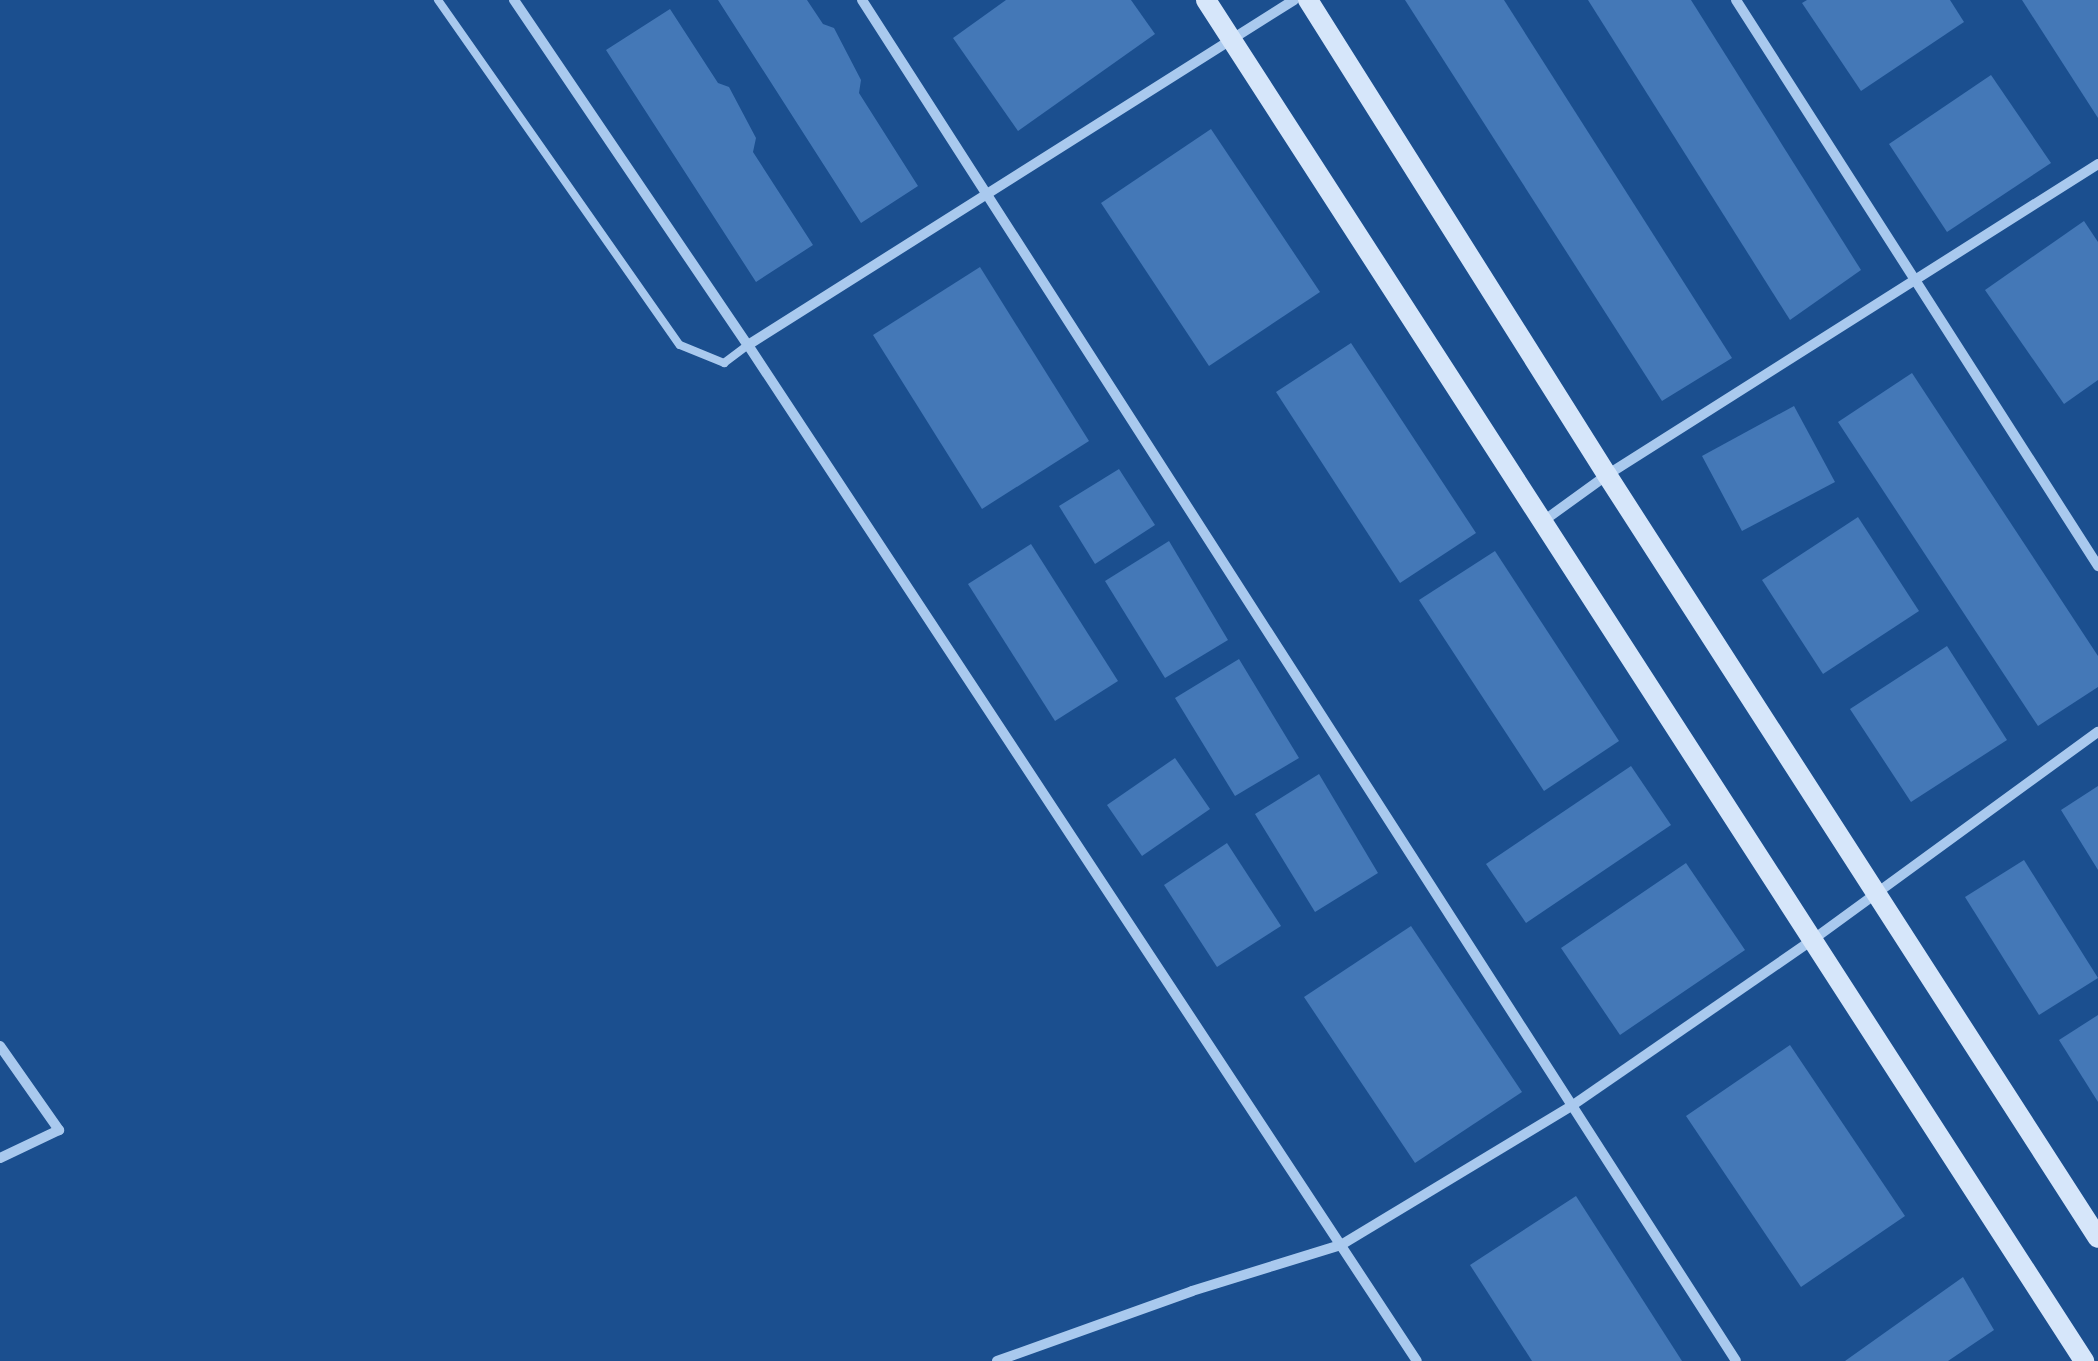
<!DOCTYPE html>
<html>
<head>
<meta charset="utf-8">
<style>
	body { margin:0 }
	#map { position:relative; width:2098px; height:1361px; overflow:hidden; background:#1b4f8f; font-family:Overpass,sans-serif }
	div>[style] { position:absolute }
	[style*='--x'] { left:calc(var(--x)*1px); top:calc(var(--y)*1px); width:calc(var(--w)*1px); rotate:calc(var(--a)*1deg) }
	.building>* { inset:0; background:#4478b7 }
	.lane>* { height:8px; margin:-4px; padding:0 4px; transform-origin:4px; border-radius:4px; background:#a9c9ee }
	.street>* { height:10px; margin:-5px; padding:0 5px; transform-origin:5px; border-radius:5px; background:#a9c9ee }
	.secondary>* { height:20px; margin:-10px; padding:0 10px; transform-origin:10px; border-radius:10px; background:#d6e6fa }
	span { translate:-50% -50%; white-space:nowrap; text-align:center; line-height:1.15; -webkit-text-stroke:10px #1b4f8f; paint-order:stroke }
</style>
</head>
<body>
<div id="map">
	<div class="building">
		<div style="clip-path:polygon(718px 0,807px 0,823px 24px,834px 28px,861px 80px,859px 93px,918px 186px,861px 223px)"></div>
		<div style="clip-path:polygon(1006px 0,1131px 0,1155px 34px,1018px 131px,953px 38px)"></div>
		<div style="clip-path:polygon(1405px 0,1504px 0,1732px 358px,1662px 401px)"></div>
		<div style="clip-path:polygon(1588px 0,1691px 0,1861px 270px,1790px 320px)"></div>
		<div style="clip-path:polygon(1807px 0,1950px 0,1964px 22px,1861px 91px,1802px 3px)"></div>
		<div style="clip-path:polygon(2022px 0,2098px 0,2098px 118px)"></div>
		<div style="clip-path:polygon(670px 9px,718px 83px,729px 87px,756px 138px,753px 152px,813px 245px,756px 282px,606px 50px)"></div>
		<div style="clip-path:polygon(1991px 75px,2051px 163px,1947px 232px,1889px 144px)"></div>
		<div style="clip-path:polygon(1211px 129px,1320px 292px,1209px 366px,1101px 203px)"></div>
		<div style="clip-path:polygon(2084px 221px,2098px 242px,2098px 380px,2064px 404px,1985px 290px)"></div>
		<div style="clip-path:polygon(980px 267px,1089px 441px,982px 509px,873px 335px)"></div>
		<div style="clip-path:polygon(1351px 343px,1476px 533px,1400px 583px,1276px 392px)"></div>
		<div style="clip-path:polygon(1912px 373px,2098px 656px,2098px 687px,2038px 726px,1838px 422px)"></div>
		<div style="clip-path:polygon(1794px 406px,1835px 482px,1742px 531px,1702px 456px)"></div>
		<div style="clip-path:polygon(1119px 469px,1155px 525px,1095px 564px,1059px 506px)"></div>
		<div style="clip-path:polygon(1858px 517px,1919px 611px,1823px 674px,1762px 580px)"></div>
		<div style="clip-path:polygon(1169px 541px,1228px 640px,1165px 678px,1105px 581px)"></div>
		<div style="clip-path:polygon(1031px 544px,1118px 681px,1055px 721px,968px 584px)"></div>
		<div style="clip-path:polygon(1495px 551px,1619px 741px,1544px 791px,1419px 600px)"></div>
		<div style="clip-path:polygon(1947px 646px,2007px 740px,1911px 802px,1850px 709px)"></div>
		<div style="clip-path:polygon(1239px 659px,1299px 758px,1235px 796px,1175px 698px)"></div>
		<div style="clip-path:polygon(1175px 758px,1210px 809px,1142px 856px,1107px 805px)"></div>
		<div style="clip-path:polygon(1631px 766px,1671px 825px,1526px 923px,1486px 864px)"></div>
		<div style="clip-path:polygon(1319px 774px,1378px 873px,1315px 912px,1255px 814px)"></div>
		<div style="clip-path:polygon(2098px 786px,2098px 870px,2061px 810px)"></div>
		<div style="clip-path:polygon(1227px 843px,1281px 926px,1217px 967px,1164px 885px)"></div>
		<div style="clip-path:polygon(2024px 860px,2098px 978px,2039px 1015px,1965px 897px)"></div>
		<div style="clip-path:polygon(1686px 863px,1745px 950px,1620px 1035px,1561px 948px)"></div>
		<div style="clip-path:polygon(1411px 926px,1522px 1092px,1415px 1163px,1304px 997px)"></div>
		<div style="clip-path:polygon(2098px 1015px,2098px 1102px,2059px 1040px)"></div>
		<div style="clip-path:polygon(1790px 1045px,1905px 1216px,1801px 1287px,1686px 1116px)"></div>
		<div style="clip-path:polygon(1576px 1196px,1682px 1361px,1532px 1361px,1470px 1265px)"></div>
		<div style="clip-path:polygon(1963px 1277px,1994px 1330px,1948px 1361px,1845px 1361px)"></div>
	</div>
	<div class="lane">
		<div style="--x:438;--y:0;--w:421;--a:55"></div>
		<div style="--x:680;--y:345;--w:48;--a:22.2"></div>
		<div style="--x:724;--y:363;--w:30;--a:-37"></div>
	</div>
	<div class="street">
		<div style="--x:514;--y:0;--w:417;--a:55.9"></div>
		<div style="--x:748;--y:345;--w:1216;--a:56.64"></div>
		<div style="--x:862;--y:0;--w:1617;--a:57.29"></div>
		<div style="--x:1736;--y:0;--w:672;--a:57.4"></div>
		<div style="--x:748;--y:345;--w:646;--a:-32.29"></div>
		<div style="--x:1542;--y:522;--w:80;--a:-35.9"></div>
		<div style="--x:1607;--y:475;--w:581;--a:-32.35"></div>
		<div style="--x:0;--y:1046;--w:103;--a:54.9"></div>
		<div style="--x:59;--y:1130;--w:65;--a:154.6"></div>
		<div style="--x:997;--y:1361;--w:207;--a:-19.7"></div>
		<div style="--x:1192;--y:1291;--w:156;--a:-17.2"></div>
		<div style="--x:1341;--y:1245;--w:271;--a:-31.1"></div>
		<div style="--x:1573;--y:1105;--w:289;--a:-34.6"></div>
		<div style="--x:1811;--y:941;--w:355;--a:-36.1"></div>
	</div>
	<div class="secondary">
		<div style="--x:1206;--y:0;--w:1620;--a:57.17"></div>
		<div style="--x:1308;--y:0;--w:561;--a:57.81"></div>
		<div style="--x:1607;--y:475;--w:907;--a:57.24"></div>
	</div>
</div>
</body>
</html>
